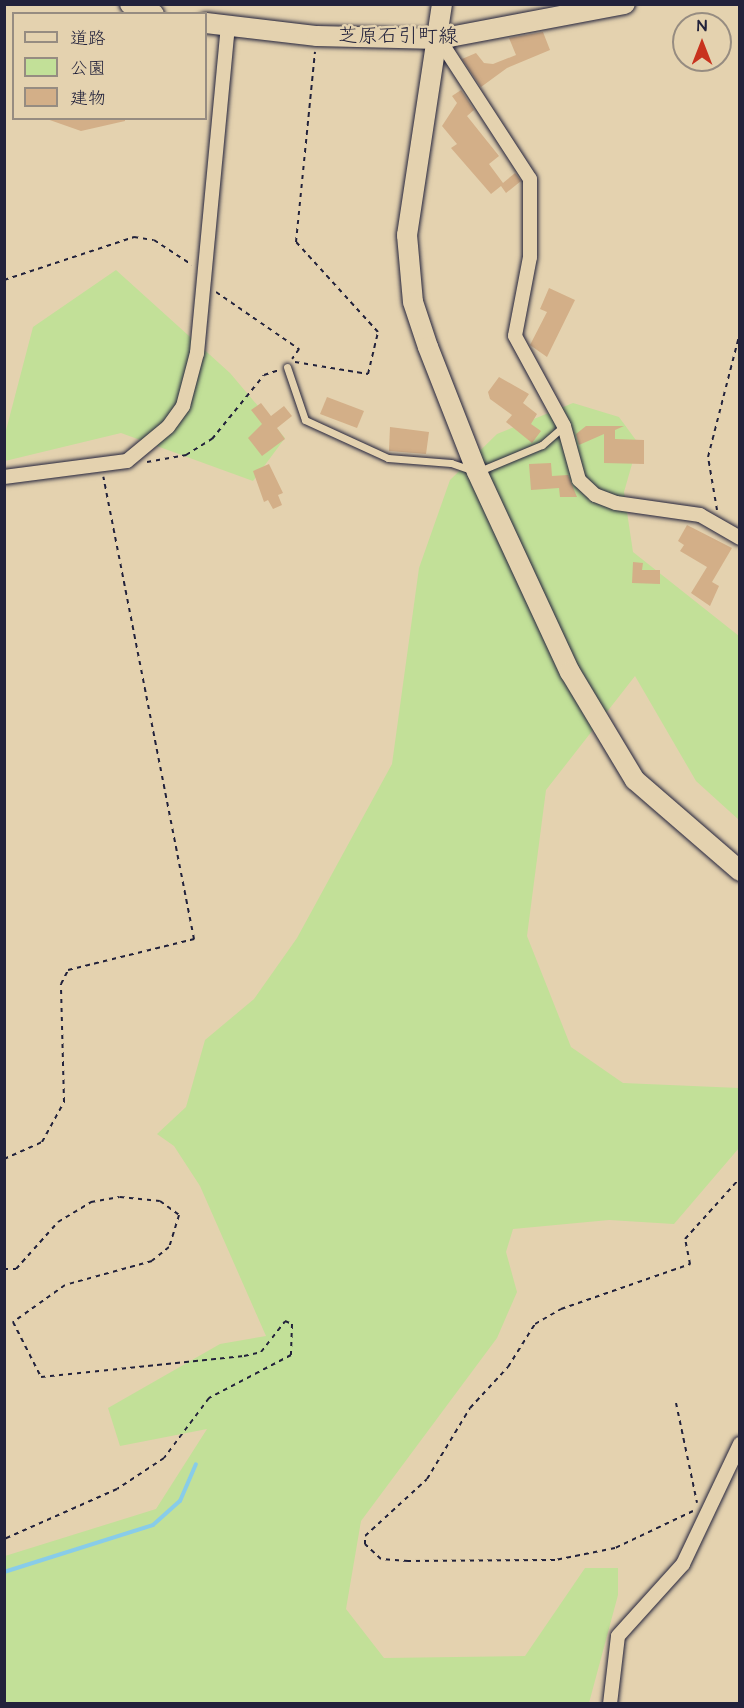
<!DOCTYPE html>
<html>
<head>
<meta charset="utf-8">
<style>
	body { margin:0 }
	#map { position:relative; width:744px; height:1708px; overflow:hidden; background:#e4d2af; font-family:"Architects Daughter","Klee One",sans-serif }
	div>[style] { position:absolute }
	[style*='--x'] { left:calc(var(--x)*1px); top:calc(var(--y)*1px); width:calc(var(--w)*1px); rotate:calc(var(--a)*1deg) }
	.green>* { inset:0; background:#c2e098 }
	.stream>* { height:4px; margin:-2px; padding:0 2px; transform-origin:2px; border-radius:2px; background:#88cce9 }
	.building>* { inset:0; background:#d3af88 }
	.path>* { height:2px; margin-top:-1px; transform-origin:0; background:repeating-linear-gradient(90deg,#22223b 0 4.5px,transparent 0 9px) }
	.roads { filter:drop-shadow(0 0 2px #22223b) drop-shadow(0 0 2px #22223b) }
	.lane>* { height:7px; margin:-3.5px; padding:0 3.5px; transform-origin:3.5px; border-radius:3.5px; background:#e4d2af }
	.street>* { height:14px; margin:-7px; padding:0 7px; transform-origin:7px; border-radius:7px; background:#e4d2af }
	.secondary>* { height:20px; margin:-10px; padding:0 10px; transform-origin:10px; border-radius:10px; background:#e4d2af }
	span { translate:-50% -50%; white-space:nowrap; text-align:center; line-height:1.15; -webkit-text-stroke:5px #e4d2af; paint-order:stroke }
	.street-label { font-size:20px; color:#22223b }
	.frame { position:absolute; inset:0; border:6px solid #22223b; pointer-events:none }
	.legend { position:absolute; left:12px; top:12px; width:195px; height:108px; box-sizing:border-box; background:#e4d2af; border:2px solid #968c81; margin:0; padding:8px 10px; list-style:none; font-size:18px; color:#22223b }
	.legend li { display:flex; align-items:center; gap:12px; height:30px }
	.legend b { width:30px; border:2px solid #968c81 }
	.north { position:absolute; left:672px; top:12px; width:60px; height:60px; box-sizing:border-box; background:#e4d2af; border:2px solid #968c81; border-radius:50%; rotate:0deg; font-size:16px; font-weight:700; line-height:24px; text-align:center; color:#22223b }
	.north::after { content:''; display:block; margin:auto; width:21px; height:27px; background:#c8321e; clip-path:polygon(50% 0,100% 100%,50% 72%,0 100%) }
</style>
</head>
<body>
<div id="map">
	<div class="green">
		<div style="clip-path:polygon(116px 270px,230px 373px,285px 438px,253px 481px,121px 433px,5px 461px,4px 438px,33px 327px)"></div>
		<div style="clip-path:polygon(573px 403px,619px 417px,638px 443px,624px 492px,633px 552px,739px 636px,739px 820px,696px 781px,635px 676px,546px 790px,527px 936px,571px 1047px,623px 1083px,739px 1088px,739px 1148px,674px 1224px,609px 1220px,513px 1229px,506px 1252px,517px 1292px,497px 1338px,361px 1521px,346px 1609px,384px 1658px,525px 1656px,585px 1568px,618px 1568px,618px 1595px,589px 1703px,5px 1704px,5px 1556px,156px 1509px,207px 1429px,120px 1446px,108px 1408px,220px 1344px,266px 1336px,200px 1186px,174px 1146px,157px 1134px,186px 1107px,205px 1040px,254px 999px,297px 938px,392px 764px,419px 568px,450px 480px,497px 434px)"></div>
	</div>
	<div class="stream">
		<div style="--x:4;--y:1572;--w:156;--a:-17.5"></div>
		<div style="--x:153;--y:1525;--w:36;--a:-42"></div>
		<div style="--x:180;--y:1501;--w:40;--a:-66.6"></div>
	</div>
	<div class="building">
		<div style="clip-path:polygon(543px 32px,550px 50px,507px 68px,481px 87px,462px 59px,476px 53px,484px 63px,493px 64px,516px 55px,509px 38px)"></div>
		<div style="clip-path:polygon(461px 90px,474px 110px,467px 116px,499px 156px,489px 164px,503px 183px,515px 173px,521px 181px,506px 193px,501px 186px,491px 194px,451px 148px,457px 144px,442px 126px,457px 103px,452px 96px)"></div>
		<div style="clip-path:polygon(44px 118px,125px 118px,125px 121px,81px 131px)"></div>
		<div style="clip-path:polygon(549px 288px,575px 300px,547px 357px,530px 345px,547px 312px,540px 309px)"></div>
		<div style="clip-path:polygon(499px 377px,529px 394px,523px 403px,537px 414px,531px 424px,541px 431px,532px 443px,506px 422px,512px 415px,490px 399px,488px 392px)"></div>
		<div style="clip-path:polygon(327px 397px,364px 411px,357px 428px,320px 414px)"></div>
		<div style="clip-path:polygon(261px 403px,271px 416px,284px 406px,292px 416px,277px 428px,285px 439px,262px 456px,248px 438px,262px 424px,251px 410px)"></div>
		<div style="clip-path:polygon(586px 426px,624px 426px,615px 430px,615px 439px,644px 440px,644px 464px,604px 463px,604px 434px,579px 445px,576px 434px)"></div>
		<div style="clip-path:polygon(390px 427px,429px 432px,426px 454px,389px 451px)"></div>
		<div style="clip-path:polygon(551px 463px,552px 476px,568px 475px,577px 497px,560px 497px,559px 488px,531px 490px,529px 464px)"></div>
		<div style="clip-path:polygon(269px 464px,283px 493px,278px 495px,282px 505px,273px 509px,268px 500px,264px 502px,253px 471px)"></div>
		<div style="clip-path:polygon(687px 525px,732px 548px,712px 582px,719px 586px,710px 606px,691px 593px,707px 567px,680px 551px,684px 545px,678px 541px)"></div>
		<div style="clip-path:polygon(633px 562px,643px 563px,642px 570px,660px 570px,660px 584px,632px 583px)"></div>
	</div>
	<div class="path">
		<div style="--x:4;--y:280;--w:137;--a:-18.3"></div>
		<div style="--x:134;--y:237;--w:20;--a:9"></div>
		<div style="--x:154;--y:240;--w:45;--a:33.3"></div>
		<div style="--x:216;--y:292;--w:101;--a:34.5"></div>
		<div style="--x:299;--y:349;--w:12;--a:125"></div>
		<div style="--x:295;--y:362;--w:74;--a:9.3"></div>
		<div style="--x:368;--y:374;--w:43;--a:-76.6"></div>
		<div style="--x:378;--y:332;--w:122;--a:-132.3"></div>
		<div style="--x:296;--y:242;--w:191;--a:-84.3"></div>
		<div style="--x:147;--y:462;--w:40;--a:-10"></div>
		<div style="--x:186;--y:455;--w:31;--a:-32"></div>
		<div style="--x:212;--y:439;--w:82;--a:-50.9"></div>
		<div style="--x:264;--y:375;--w:16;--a:-18"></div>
		<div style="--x:717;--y:510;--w:54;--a:-99.6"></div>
		<div style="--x:708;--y:457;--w:129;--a:-75.6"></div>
		<div style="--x:4;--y:1159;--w:42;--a:-24.1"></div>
		<div style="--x:42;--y:1142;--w:46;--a:-61.2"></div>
		<div style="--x:64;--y:1102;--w:118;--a:-91.5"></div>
		<div style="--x:61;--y:984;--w:16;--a:-63"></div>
		<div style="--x:68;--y:970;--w:130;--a:-13.8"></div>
		<div style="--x:194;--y:939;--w:471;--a:-101.1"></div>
		<div style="--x:4;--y:1269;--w:12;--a:0"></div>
		<div style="--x:16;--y:1269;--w:63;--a:-48.2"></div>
		<div style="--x:58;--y:1222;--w:39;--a:-31"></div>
		<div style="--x:91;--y:1202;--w:29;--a:-10"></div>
		<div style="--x:120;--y:1197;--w:40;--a:5.7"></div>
		<div style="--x:160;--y:1201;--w:24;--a:36"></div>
		<div style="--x:179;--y:1215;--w:34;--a:107"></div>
		<div style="--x:169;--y:1247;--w:22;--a:141"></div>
		<div style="--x:152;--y:1261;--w:90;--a:164.6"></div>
		<div style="--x:65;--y:1285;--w:64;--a:144.6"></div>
		<div style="--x:13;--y:1322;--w:62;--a:63"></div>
		<div style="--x:41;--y:1377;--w:204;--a:-5.9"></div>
		<div style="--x:244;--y:1356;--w:17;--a:-13"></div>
		<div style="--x:261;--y:1352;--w:39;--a:-52"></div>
		<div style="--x:285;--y:1321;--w:8;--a:23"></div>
		<div style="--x:292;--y:1324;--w:31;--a:92"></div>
		<div style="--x:291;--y:1355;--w:93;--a:152.3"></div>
		<div style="--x:209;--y:1398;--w:75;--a:126.9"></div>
		<div style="--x:164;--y:1458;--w:56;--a:146.6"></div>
		<div style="--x:117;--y:1489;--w:124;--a:156.1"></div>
		<div style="--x:676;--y:1403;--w:102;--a:78.1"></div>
		<div style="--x:693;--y:1511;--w:86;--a:154.6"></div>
		<div style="--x:615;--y:1548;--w:61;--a:168.7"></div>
		<div style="--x:555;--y:1560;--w:147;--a:179.6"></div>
		<div style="--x:408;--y:1561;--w:27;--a:-176"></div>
		<div style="--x:381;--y:1559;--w:22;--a:-137"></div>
		<div style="--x:365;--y:1544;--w:8;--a:-90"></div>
		<div style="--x:365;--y:1536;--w:84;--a:-42.6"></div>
		<div style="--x:427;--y:1479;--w:83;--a:-58.8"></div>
		<div style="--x:470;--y:1408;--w:56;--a:-47.2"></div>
		<div style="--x:508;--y:1367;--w:51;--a:-57.9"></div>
		<div style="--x:535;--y:1324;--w:30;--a:-30"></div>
		<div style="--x:561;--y:1309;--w:137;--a:-19.2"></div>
		<div style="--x:690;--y:1264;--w:25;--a:-101"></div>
		<div style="--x:685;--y:1239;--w:82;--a:-48"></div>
	</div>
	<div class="roads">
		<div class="lane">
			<div style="--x:287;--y:367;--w:56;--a:71.2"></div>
			<div style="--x:305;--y:420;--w:91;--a:24.6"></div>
			<div style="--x:388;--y:458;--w:63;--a:4.5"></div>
			<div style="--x:451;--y:463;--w:28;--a:19"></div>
			<div style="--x:477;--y:472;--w:70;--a:-22.6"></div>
			<div style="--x:542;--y:445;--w:29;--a:-41"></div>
		</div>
		<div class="street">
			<div style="--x:439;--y:39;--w:167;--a:57"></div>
			<div style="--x:530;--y:179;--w:78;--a:90"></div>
			<div style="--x:530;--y:257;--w:80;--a:100.8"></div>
			<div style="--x:515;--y:336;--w:102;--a:61.4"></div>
			<div style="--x:564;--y:426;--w:56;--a:74.5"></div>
			<div style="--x:579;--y:480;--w:22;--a:43"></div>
			<div style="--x:595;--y:495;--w:22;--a:21"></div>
			<div style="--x:616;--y:503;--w:85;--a:8.1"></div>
			<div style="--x:700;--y:515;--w:46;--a:29.9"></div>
			<div style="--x:4;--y:477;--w:124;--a:-7.4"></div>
			<div style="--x:127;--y:461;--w:53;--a:-39.7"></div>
			<div style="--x:168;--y:427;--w:26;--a:-54"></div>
			<div style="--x:183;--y:406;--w:55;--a:-75.2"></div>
			<div style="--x:197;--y:353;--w:328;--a:-84.6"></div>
			<div style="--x:610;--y:1704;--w:68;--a:-83.3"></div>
			<div style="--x:618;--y:1636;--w:97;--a:-47.9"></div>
			<div style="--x:683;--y:1564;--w:133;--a:-64.6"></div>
		</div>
		<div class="secondary">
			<div style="--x:130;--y:4;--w:26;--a:23"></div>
			<div style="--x:442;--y:4;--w:234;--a:98.6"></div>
			<div style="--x:407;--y:235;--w:67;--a:84.9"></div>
			<div style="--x:413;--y:302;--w:47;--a:71.6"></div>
			<div style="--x:428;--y:347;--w:134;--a:68.6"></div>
			<div style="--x:477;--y:472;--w:221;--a:65.1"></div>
			<div style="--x:570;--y:672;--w:126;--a:59"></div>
			<div style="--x:635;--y:780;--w:139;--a:40.9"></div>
			<div style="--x:206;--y:23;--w:112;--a:6.7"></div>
			<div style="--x:317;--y:36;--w:122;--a:1.4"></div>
			<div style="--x:439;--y:39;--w:189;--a:-10.7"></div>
		</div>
	</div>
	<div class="street-label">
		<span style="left:398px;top:36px">芝原石引町線</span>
	</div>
	<div class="frame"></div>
	<ul class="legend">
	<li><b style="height:8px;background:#e4d2af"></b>道路</li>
	<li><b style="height:16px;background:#c2e098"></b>公園</li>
	<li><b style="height:16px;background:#d3af88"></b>建物</li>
	</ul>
	<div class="north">N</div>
</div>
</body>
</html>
